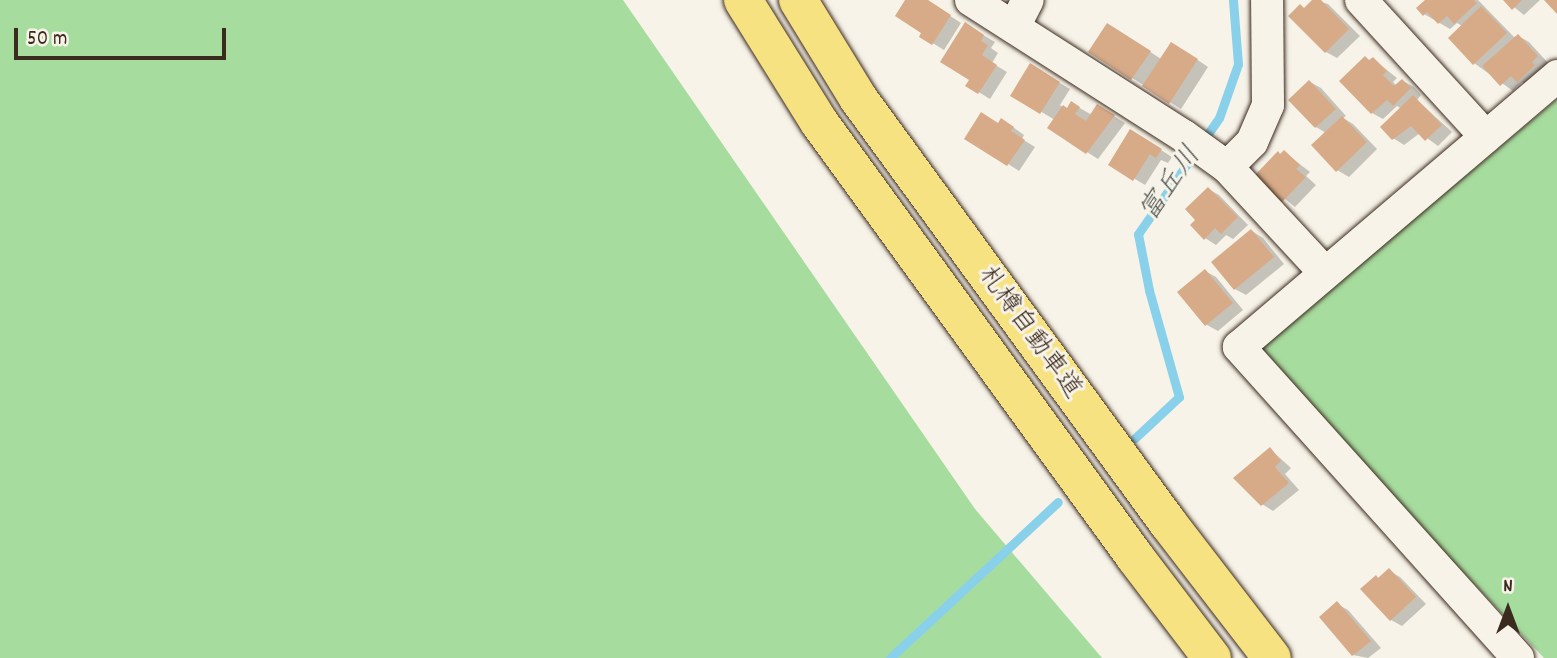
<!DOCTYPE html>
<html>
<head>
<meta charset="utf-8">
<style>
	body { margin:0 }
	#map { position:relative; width:1557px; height:658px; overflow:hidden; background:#f7f3e8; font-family:Dekko,"Klee One",sans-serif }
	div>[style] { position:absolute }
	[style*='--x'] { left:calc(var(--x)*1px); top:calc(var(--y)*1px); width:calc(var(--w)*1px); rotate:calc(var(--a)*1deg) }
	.green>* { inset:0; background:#a7dc9f }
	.shadow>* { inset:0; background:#0003 }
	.stream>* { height:9px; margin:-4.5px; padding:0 4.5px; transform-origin:4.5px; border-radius:4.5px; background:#89d1ea }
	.building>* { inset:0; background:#d7ab88 }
	.roads { filter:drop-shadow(0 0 2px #3b2a1e) drop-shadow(0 0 2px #3b2a1e) }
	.minor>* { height:32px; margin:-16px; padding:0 16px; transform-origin:16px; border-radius:16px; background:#f7f3e8 }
	.highway>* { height:38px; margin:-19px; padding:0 19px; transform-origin:19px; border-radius:19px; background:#f7e281 }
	span { translate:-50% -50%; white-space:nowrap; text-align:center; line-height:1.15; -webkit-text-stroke:6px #f7f3e8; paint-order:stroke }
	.street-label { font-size:26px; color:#3b2a1e }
	.water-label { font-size:28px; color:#4e5451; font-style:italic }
	.north { position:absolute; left:1473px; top:574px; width:70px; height:70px; -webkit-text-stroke:5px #f7f3e8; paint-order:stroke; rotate:0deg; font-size:19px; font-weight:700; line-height:28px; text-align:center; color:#3b2a1e }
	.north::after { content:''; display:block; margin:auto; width:24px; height:32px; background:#3b2a1e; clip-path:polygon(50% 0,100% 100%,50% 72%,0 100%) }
	.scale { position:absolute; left:14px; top:28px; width:212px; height:32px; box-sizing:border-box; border:4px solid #3b2a1e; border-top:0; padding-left:9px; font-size:21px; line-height:24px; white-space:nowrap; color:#3b2a1e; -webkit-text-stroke:5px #f7f3e8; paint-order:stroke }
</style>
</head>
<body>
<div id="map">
	<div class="green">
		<div style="clip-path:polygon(0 0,623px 0,975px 509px,1102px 658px,0 658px)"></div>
		<div style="clip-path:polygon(1557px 99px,1557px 658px,1544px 658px,1262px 359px,1261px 348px)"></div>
	</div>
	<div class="shadow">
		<div style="clip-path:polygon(907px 0,926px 0,961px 23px,944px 50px,921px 36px,924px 32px)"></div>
		<div style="clip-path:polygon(1315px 0,1328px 4px,1360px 36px,1337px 58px,1326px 52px,1306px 9px)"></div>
		<div style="clip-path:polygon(1427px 0,1478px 0,1515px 38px,1518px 36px,1529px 42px,1548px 63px,1529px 87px,1522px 82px,1513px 91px,1474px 63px,1462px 26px,1457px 23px,1450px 29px,1424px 14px)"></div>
		<div style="clip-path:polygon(1505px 0,1540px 0,1524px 15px)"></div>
		<div style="clip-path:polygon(966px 25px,995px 42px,991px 48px,998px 53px,992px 63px,1007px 72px,990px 99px,967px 85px,971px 80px)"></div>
		<div style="clip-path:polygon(1119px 31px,1161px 59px,1183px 50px,1208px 67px,1181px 109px,1090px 51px)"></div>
		<div style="clip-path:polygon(1373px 59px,1397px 78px,1393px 82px,1397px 86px,1403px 81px,1414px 87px,1421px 95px,1417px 100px,1452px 132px,1438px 146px,1420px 133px,1404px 145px,1393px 138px,1402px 109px,1397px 106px,1383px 119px,1372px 113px)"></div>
		<div style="clip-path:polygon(1031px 66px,1070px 89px,1060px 105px,1067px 110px,1071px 103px,1092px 115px,1109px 113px,1125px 123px,1098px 159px,1087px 152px,1055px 120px,1013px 95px)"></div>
		<div style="clip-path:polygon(1310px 82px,1321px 88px,1346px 116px,1343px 118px,1353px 124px,1377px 149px,1349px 177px,1337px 170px,1326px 133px,1316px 127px)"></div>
		<div style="clip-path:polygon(999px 124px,1013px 127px,1024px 135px,1022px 139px,1035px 147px,1019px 171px,967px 138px)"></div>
		<div style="clip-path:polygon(1142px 138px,1172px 157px,1168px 163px,1161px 160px,1145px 185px,1110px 164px)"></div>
		<div style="clip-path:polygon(1284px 152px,1310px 172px,1306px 176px,1316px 185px,1295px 207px,1257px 176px)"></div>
		<div style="clip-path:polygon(1208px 189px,1219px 195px,1248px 225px,1233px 239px,1226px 235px,1216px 245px,1205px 238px)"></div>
		<div style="clip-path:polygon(1252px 231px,1263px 238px,1284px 264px,1246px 295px,1235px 289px)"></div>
		<div style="clip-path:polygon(1205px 271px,1216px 277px,1243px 310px,1218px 331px,1207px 325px,1179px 292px)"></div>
		<div style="clip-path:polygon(1270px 449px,1291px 468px,1285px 474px,1299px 490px,1273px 511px,1262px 504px)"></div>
		<div style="clip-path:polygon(1389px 571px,1400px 577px,1426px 604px,1402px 626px,1391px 620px,1376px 577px,1380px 579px)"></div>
		<div style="clip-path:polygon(1337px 604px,1348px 610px,1381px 648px,1368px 658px,1353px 655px)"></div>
	</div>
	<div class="stream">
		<div style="--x:1135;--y:438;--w:60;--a:-43"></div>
		<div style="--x:1179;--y:397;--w:111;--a:-105.7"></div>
		<div style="--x:1149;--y:290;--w:57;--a:-101.1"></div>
		<div style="--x:1138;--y:234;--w:141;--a:-55.1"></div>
		<div style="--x:1219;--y:118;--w:57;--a:-70.6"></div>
		<div style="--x:1238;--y:64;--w:64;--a:-94.5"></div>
		<div style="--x:890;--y:658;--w:229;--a:-42.9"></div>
	</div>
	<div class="building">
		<div style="clip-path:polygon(905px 0,928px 0,951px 15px,932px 45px,919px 37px,921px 33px,895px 16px)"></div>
		<div style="clip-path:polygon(1312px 0,1321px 0,1349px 29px,1325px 53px,1288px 16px,1300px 4px,1304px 8px)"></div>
		<div style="clip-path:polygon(1425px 0,1474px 0,1477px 3px,1454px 24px,1447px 16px,1438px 24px,1427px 12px,1423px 16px,1416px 8px)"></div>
		<div style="clip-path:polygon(1503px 0,1522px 0,1512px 10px)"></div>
		<div style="clip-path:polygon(1544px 0,1557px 0,1557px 14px)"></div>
		<div style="clip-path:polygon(1481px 6px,1507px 33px,1473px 65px,1448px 38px)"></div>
		<div style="clip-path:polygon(965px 22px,984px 35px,981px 41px,988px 45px,982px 55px,997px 65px,978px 94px,965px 86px,969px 80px,940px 62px)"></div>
		<div style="clip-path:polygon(1107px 23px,1151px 51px,1131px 80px,1088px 52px)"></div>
		<div style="clip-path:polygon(1518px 34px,1538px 56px,1532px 62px,1535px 65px,1517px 82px,1511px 76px,1500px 86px,1482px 66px)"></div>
		<div style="clip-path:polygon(1171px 42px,1198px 59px,1169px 104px,1142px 86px)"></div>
		<div style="clip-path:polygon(1365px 56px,1369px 60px,1373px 57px,1387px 71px,1383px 75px,1394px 86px,1402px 79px,1411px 88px,1393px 106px,1387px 100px,1371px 114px,1339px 81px)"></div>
		<div style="clip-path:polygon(1030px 63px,1060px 82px,1040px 114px,1010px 96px)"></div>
		<div style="clip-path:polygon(1309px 80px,1336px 109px,1315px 128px,1288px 100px)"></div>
		<div style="clip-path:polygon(1413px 95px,1442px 125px,1425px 141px,1411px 126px,1392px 140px,1380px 127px)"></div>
		<div style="clip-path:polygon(1071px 101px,1080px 107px,1075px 114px,1086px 121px,1097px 104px,1115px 115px,1086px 154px,1047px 128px,1063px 105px,1067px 108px)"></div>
		<div style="clip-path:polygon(981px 112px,998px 123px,1001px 118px,1014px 127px,1011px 131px,1025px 140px,1007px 166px,964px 139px)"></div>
		<div style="clip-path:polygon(1342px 116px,1367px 142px,1336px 172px,1311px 145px)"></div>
		<div style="clip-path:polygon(1130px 129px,1162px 149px,1156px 158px,1150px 154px,1133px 181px,1108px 165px)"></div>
		<div style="clip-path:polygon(1284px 150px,1300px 165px,1296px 169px,1306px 177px,1282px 202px,1254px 176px,1278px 151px,1280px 154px)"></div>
		<div style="clip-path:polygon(1208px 187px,1238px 217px,1221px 234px,1215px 228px,1204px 240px,1190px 225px,1195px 220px,1185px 209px)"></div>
		<div style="clip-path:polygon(1251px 229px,1274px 257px,1234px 290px,1211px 262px)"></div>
		<div style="clip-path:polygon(1205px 269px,1233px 303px,1205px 326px,1177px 292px)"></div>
		<div style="clip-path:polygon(1270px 447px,1281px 461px,1275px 467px,1289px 483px,1261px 506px,1233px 478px)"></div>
		<div style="clip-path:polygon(1389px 568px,1416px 597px,1390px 621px,1360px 589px,1376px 575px,1378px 578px)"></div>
		<div style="clip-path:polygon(1337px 601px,1371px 641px,1352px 656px,1319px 617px)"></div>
	</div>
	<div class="roads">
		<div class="minor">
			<div style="--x:971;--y:0;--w:253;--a:32.6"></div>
			<div style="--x:1184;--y:136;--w:53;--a:35.8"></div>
			<div style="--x:1227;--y:167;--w:144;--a:47.2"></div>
			<div style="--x:1361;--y:0;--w:185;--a:47.6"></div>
			<div style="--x:1014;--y:27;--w:30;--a:-63"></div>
			<div style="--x:1227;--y:167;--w:35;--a:-45"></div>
			<div style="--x:1252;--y:142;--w:40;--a:-66.6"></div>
			<div style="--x:1268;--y:105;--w:105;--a:-90.5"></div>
			<div style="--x:1518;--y:658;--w:418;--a:-131.9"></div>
			<div style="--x:1239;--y:347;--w:418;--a:-40.4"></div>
		</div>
		<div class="highway">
			<div style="--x:743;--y:0;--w:144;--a:58.1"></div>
			<div style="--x:819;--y:122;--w:538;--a:54"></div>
			<div style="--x:1135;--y:557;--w:127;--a:52.7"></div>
			<div style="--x:798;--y:0;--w:115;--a:58.5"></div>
			<div style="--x:858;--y:98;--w:526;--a:53.89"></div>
			<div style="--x:1168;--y:523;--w:170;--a:52.4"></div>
		</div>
	</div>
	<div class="street-label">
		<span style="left:1029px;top:333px;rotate:54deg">札樽自動車道</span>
	</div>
	<div class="water-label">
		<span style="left:1172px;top:185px;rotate:-55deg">富丘川</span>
	</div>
	<div class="north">N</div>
	<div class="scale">50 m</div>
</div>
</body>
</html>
